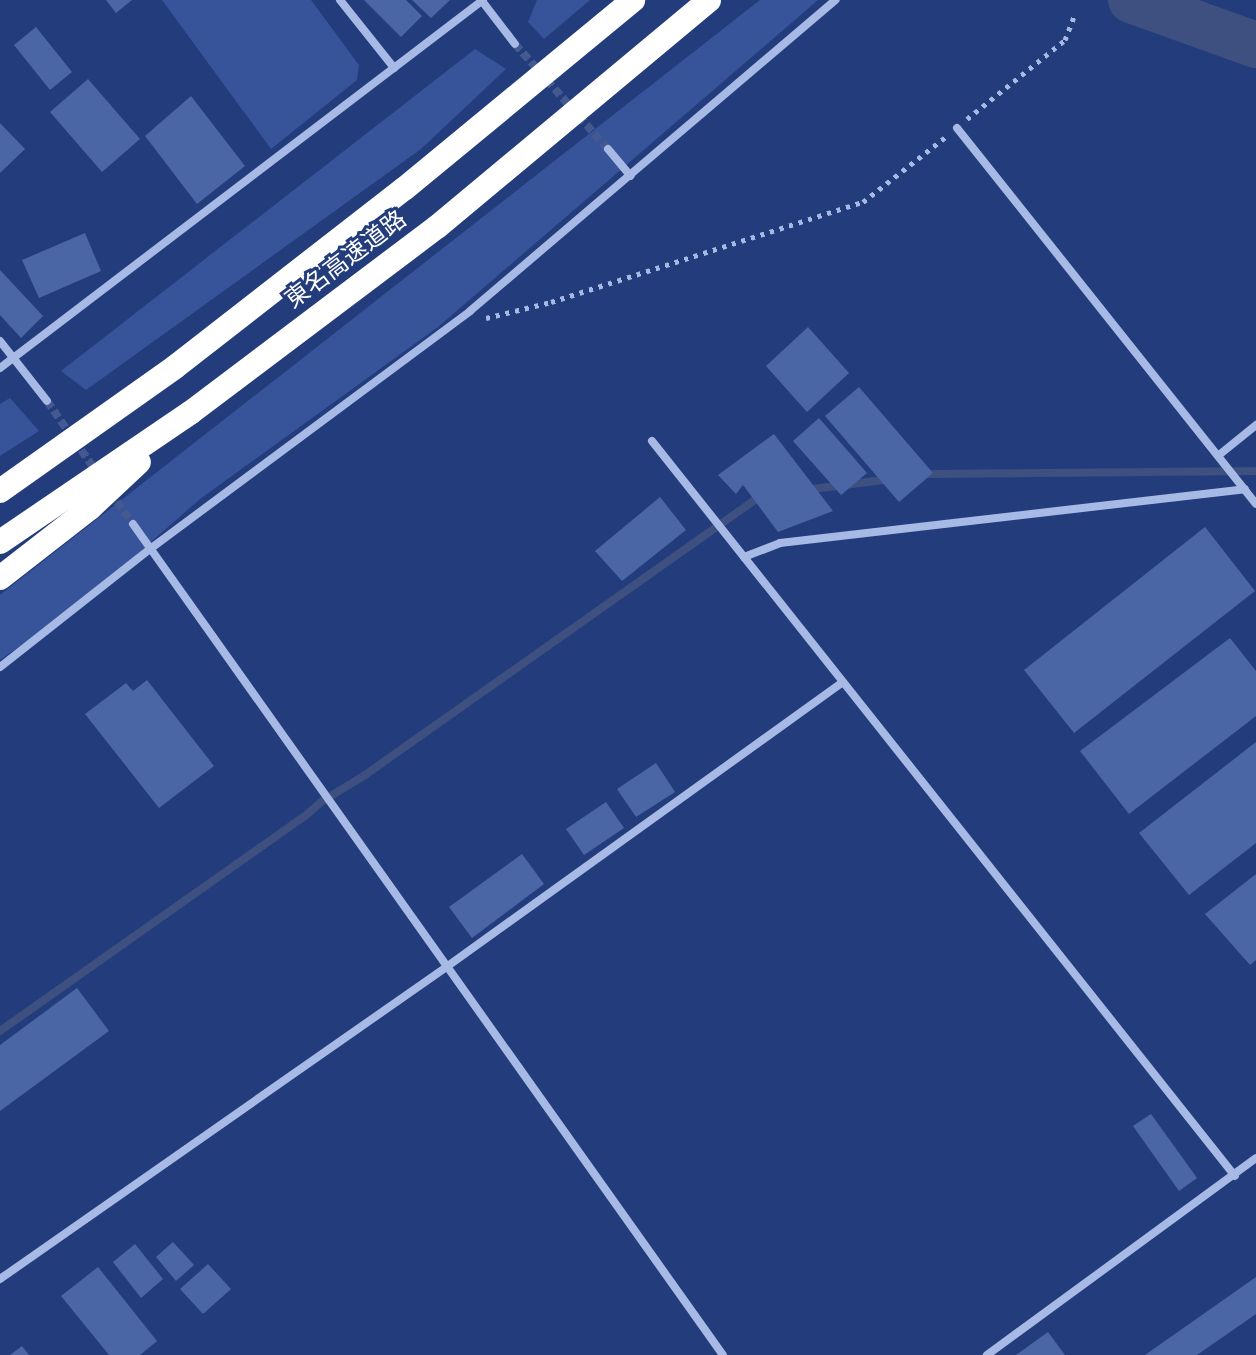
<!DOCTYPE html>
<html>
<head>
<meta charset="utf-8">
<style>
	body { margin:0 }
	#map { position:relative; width:1256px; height:1355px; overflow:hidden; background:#233c7c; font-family:"Work Sans","Noto Sans JP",sans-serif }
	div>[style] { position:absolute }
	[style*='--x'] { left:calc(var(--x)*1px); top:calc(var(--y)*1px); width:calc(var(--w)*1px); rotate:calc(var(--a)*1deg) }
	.green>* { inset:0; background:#37549a }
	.stream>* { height:8px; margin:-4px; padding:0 4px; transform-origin:4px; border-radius:4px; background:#3d507f }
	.river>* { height:46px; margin:-23px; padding:0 23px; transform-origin:23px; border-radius:23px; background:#3d507f }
	.building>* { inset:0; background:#4b66a5 }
	.minor-tunnel>* { height:8px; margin-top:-4px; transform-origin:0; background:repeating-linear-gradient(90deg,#445990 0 8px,transparent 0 12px) }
	.path>* { height:5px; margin-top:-2.5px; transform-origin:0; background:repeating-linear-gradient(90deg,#a7bae5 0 4px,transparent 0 10px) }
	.minor>* { height:8px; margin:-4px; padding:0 4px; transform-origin:4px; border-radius:4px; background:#a7bae5 }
	.motorway>* { height:24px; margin:-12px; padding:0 12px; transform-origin:12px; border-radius:12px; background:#fff }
	span { translate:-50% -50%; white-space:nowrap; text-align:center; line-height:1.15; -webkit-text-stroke:6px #233c7c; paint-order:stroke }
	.street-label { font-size:24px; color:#fff }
</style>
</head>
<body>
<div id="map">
	<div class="green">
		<div style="clip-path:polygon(162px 0,311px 0,359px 65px,357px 80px,271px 149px)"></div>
		<div style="clip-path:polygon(537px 0,590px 0,544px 39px,528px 22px)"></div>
		<div style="clip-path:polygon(760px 0,818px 0,438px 327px,200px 499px,79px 605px,0 660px,0 595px)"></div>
		<div style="clip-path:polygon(475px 49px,506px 69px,421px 149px,86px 390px,61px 371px)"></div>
		<div style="clip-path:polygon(10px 398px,39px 431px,0 456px,0 404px)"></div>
	</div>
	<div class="stream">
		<div style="--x:924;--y:474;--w:332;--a:-0.5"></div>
		<div style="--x:805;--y:490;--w:87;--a:-7.3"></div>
		<div style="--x:0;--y:1031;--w:373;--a:-35.2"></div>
		<div style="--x:305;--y:816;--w:21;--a:-41"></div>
		<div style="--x:321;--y:802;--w:52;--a:-31.5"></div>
		<div style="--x:365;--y:775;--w:484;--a:-35.2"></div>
	</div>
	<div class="river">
		<div style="--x:1131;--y:0;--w:133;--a:19.8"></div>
	</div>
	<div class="building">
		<div style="clip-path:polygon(106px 0,132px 0,116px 13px)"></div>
		<div style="clip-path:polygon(364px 0,406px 0,422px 16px,401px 37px)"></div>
		<div style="clip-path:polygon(412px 0,450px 0,431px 18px)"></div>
		<div style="clip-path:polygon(36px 27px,72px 72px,50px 90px,14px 45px)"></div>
		<div style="clip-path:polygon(88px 79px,140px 139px,102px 172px,50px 112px)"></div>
		<div style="clip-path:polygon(191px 96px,245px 166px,197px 204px,145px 136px)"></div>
		<div style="clip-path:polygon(0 123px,25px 149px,0 173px)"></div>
		<div style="clip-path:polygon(85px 233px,101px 271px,39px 298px,22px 260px)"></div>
		<div style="clip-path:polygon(0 270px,43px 316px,21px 338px,0 315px)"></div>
		<div style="clip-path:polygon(808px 327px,849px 373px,807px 412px,766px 366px)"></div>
		<div style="clip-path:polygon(859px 387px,933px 473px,899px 502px,825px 416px)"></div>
		<div style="clip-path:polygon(819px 418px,867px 473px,841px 495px,793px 441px)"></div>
		<div style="clip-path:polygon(774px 434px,833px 511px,778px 532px,743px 485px,736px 494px,718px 475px)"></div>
		<div style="clip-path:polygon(660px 497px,686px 530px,622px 581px,595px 551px)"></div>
		<div style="clip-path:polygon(1205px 527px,1255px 591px,1074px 733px,1024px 670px)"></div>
		<div style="clip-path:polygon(1230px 638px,1256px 671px,1256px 716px,1129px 814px,1080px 751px)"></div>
		<div style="clip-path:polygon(147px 680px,214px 766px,159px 808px,85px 714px,126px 683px,133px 691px)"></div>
		<div style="clip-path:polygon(1256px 742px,1256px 843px,1189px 895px,1139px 833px)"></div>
		<div style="clip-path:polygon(656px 763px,675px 792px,636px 817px,617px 789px)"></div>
		<div style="clip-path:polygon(606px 802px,624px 828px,584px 855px,566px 829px)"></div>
		<div style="clip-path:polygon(522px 854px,544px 884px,472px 938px,449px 907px)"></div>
		<div style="clip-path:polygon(1256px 874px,1256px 960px,1250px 965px,1205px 914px)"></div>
		<div style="clip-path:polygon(77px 988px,109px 1031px,0 1111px,0 1045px)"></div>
		<div style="clip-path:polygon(1151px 1114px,1197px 1178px,1179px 1191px,1133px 1126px)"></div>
		<div style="clip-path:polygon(173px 1242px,194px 1265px,176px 1281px,156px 1257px)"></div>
		<div style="clip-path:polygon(135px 1244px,163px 1279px,141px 1298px,113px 1262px)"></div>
		<div style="clip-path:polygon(208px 1264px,231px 1289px,203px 1314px,180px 1289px)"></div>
		<div style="clip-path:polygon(98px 1267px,157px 1341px,140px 1355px,109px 1355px,61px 1296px)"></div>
		<div style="clip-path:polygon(1256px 1277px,1256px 1314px,1197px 1355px,1145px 1355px)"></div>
		<div style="clip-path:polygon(1048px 1332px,1065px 1355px,1016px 1355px)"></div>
		<div style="clip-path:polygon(22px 1346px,29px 1355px,10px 1355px)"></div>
	</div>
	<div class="minor-tunnel">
		<div style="--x:515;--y:44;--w:140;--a:48.5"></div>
		<div style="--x:47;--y:401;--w:89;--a:55.1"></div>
		<div style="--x:110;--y:492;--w:39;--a:54"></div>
	</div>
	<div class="path">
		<div style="--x:967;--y:119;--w:126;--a:-38.9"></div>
		<div style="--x:1065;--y:40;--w:25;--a:-69"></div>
		<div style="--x:486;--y:318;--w:67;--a:-13.8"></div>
		<div style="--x:551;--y:302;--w:328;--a:-17.8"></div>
		<div style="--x:863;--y:202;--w:107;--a:-38.2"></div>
	</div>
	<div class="minor">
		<div style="--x:340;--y:0;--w:87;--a:51.5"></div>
		<div style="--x:482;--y:1;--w:54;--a:52.5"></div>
		<div style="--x:957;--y:128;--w:480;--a:51.5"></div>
		<div style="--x:608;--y:149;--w:35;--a:50"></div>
		<div style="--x:0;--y:341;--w:76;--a:51.9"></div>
		<div style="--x:0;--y:368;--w:607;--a:-37.3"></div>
		<div style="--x:652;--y:441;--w:938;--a:51.58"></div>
		<div style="--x:1219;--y:455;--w:48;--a:-39"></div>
		<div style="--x:133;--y:524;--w:1019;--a:54.63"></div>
		<div style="--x:744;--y:557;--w:39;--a:-21"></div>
		<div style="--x:780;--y:543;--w:468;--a:-6.6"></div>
		<div style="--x:0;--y:667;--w:191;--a:-38.2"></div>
		<div style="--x:150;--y:549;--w:399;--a:-36.6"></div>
		<div style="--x:470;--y:311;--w:480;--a:-40.4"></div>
		<div style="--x:0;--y:1279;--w:543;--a:-34.95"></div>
		<div style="--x:445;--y:968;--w:490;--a:-35.7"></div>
		<div style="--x:987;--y:1355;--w:333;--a:-36.2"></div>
	</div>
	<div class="motorway">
		<div style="--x:0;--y:491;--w:214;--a:-35.3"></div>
		<div style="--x:175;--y:367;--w:290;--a:-37.9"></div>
		<div style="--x:404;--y:189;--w:297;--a:-39.5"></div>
		<div style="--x:0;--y:542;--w:230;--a:-34.2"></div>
		<div style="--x:190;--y:413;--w:309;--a:-37"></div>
		<div style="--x:437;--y:227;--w:354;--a:-39.8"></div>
		<div style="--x:0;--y:578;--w:114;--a:-37.9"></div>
		<div style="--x:90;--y:508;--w:67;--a:-43.2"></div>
	</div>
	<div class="street-label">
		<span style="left:346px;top:260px;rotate:-37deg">東名高速道路</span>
	</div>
</div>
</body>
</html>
